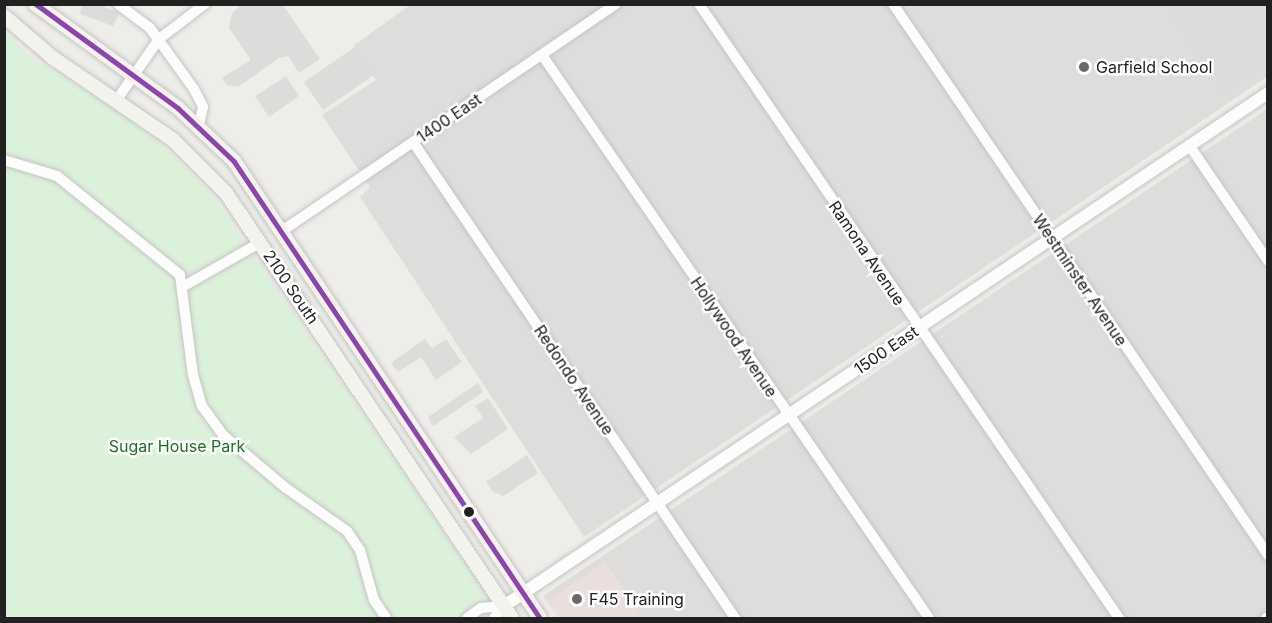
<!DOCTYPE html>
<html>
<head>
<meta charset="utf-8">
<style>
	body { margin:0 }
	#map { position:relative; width:1272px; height:623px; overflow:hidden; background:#efedea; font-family:Inter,sans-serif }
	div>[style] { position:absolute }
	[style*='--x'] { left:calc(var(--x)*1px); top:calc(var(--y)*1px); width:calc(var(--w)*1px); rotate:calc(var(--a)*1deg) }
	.residential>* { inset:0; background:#dedddc }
	.commercial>* { inset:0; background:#ebdfde }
	.religious>* { inset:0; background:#dddcdb }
	.park>* { inset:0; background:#dcf1da }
	.roads { filter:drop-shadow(0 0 2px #c5c4c2) drop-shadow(0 0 2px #c5c4c2) }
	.minor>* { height:10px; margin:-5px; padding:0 5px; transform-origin:5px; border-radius:5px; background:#fdfcfc }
	.tertiary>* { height:12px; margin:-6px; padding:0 6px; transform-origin:6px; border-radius:6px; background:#fdfcfc }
	.secondary>* { height:14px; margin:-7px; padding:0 7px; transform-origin:7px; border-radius:7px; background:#f3f3ed }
	.bus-1>* { height:4.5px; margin:-2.25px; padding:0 2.25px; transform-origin:2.25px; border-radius:2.25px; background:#8e44ad }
	.dots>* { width:16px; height:16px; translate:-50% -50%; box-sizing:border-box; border:3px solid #fff; border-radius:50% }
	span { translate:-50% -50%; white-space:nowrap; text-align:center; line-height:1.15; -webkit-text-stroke:5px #fff; paint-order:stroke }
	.poi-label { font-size:16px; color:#212121 }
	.left { translate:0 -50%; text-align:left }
	.street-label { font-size:16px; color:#212121 }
	.park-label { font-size:16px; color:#197519 }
	.frame { position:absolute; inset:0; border:6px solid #212121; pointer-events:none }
</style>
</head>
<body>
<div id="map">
	<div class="residential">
		<div style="clip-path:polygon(410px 5px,1267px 5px,1267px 77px,584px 537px,360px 197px,370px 187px,322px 115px,376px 80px,353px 46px)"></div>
		<div style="clip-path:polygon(1267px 109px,1267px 618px,643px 618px,605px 563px,548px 601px,558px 618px,543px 596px)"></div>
	</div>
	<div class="commercial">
		<div style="clip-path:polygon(605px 562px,643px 618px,559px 618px,548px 601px)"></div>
	</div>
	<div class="religious">
		<div style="clip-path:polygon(82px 5px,99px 5px,119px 13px,113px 26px,80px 14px)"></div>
		<div style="clip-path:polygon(241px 5px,283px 5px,320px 59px,299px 73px,288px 56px,279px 58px,238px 87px,227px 85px,222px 78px,251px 60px,229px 28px,232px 13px)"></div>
		<div style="clip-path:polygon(1165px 5px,1267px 5px,1267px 63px,1224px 92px)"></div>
		<div style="clip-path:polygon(355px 47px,374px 75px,323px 110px,304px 82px)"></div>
		<div style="clip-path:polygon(286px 76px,299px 96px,269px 117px,255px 96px)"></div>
		<div style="clip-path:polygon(425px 339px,432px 348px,446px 339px,462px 362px,436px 380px,421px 357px,398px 372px,391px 363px)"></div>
		<div style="clip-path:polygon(478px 383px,483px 392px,433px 426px,428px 417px)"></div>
		<div style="clip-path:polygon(488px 398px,508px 429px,471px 454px,454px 437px,483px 418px,475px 406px)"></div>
		<div style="clip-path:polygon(527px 455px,538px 473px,503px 496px,492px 491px,486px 482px)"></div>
	</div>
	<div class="park">
		<div style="clip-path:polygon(4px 31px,35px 60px,119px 112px,167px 149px,212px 194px,502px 618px,5px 618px)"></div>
	</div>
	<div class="roads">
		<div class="minor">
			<div style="--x:118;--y:4;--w:40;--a:37"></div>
			<div style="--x:150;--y:28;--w:75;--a:54.2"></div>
			<div style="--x:194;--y:89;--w:20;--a:63"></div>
			<div style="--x:203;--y:107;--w:18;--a:103"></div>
			<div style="--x:699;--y:4;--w:744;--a:55.63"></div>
			<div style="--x:893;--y:4;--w:667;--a:55.76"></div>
			<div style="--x:542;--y:55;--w:683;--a:55.5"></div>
			<div style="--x:116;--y:101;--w:75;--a:-55.3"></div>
			<div style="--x:159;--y:39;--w:58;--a:-37.3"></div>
			<div style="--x:413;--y:142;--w:575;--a:55.92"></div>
			<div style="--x:1189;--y:145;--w:140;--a:55.7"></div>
			<div style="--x:4;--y:160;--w:55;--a:16.8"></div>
			<div style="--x:57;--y:176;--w:158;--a:38.8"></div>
			<div style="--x:180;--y:275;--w:101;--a:82.6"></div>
			<div style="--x:193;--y:375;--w:32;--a:74"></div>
			<div style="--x:202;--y:406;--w:36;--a:54"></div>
			<div style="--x:223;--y:435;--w:82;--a:40.1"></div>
			<div style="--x:286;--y:488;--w:75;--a:35.2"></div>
			<div style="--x:347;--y:531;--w:23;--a:56"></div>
			<div style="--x:360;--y:550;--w:52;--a:74.4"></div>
			<div style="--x:374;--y:600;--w:22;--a:56"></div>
			<div style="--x:282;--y:231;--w:404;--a:-34.2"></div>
			<div style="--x:184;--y:286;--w:89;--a:-29.7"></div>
			<div style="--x:467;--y:618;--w:17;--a:-36"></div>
			<div style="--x:481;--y:608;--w:23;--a:-5"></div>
			<div style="--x:494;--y:618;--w:16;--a:-50"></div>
			<div style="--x:1266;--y:618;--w:2;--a:0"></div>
		</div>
		<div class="tertiary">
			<div style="--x:504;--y:606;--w:920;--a:-33.88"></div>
		</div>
		<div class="secondary">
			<div style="--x:35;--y:4;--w:177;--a:36"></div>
			<div style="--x:178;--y:108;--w:77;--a:43.4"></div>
			<div style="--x:234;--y:161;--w:550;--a:56.19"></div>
			<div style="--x:4;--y:16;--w:65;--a:40.6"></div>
			<div style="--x:53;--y:58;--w:145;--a:34.3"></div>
			<div style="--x:173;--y:140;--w:75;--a:45"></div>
			<div style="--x:226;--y:193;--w:512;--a:56.06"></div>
		</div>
	</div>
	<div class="bus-1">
		<div style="--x:36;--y:4;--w:176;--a:36.2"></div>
		<div style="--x:178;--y:108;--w:77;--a:43.4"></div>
		<div style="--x:234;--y:161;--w:550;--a:56.19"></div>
	</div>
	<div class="dots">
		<div style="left:1084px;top:67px;background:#696867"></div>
		<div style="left:469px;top:512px;background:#212121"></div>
		<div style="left:577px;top:599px;background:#696867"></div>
	</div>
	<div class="poi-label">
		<span class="left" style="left:1096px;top:67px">Garfield School</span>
		<span class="left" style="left:589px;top:599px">F45 Training</span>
	</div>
	<div class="street-label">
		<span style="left:449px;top:118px;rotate:-34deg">1400 East</span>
		<span style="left:867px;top:253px;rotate:56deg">Ramona Avenue</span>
		<span style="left:1080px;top:280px;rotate:56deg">Westminster Avenue</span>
		<span style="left:291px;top:287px;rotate:56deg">2100 South</span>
		<span style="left:734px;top:337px;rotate:56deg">Hollywood Avenue</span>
		<span style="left:886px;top:350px;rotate:-34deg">1500 East</span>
		<span style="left:574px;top:380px;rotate:56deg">Redondo Avenue</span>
	</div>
	<div class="park-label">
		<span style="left:177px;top:446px">Sugar House Park</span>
	</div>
	<div class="frame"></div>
</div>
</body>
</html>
